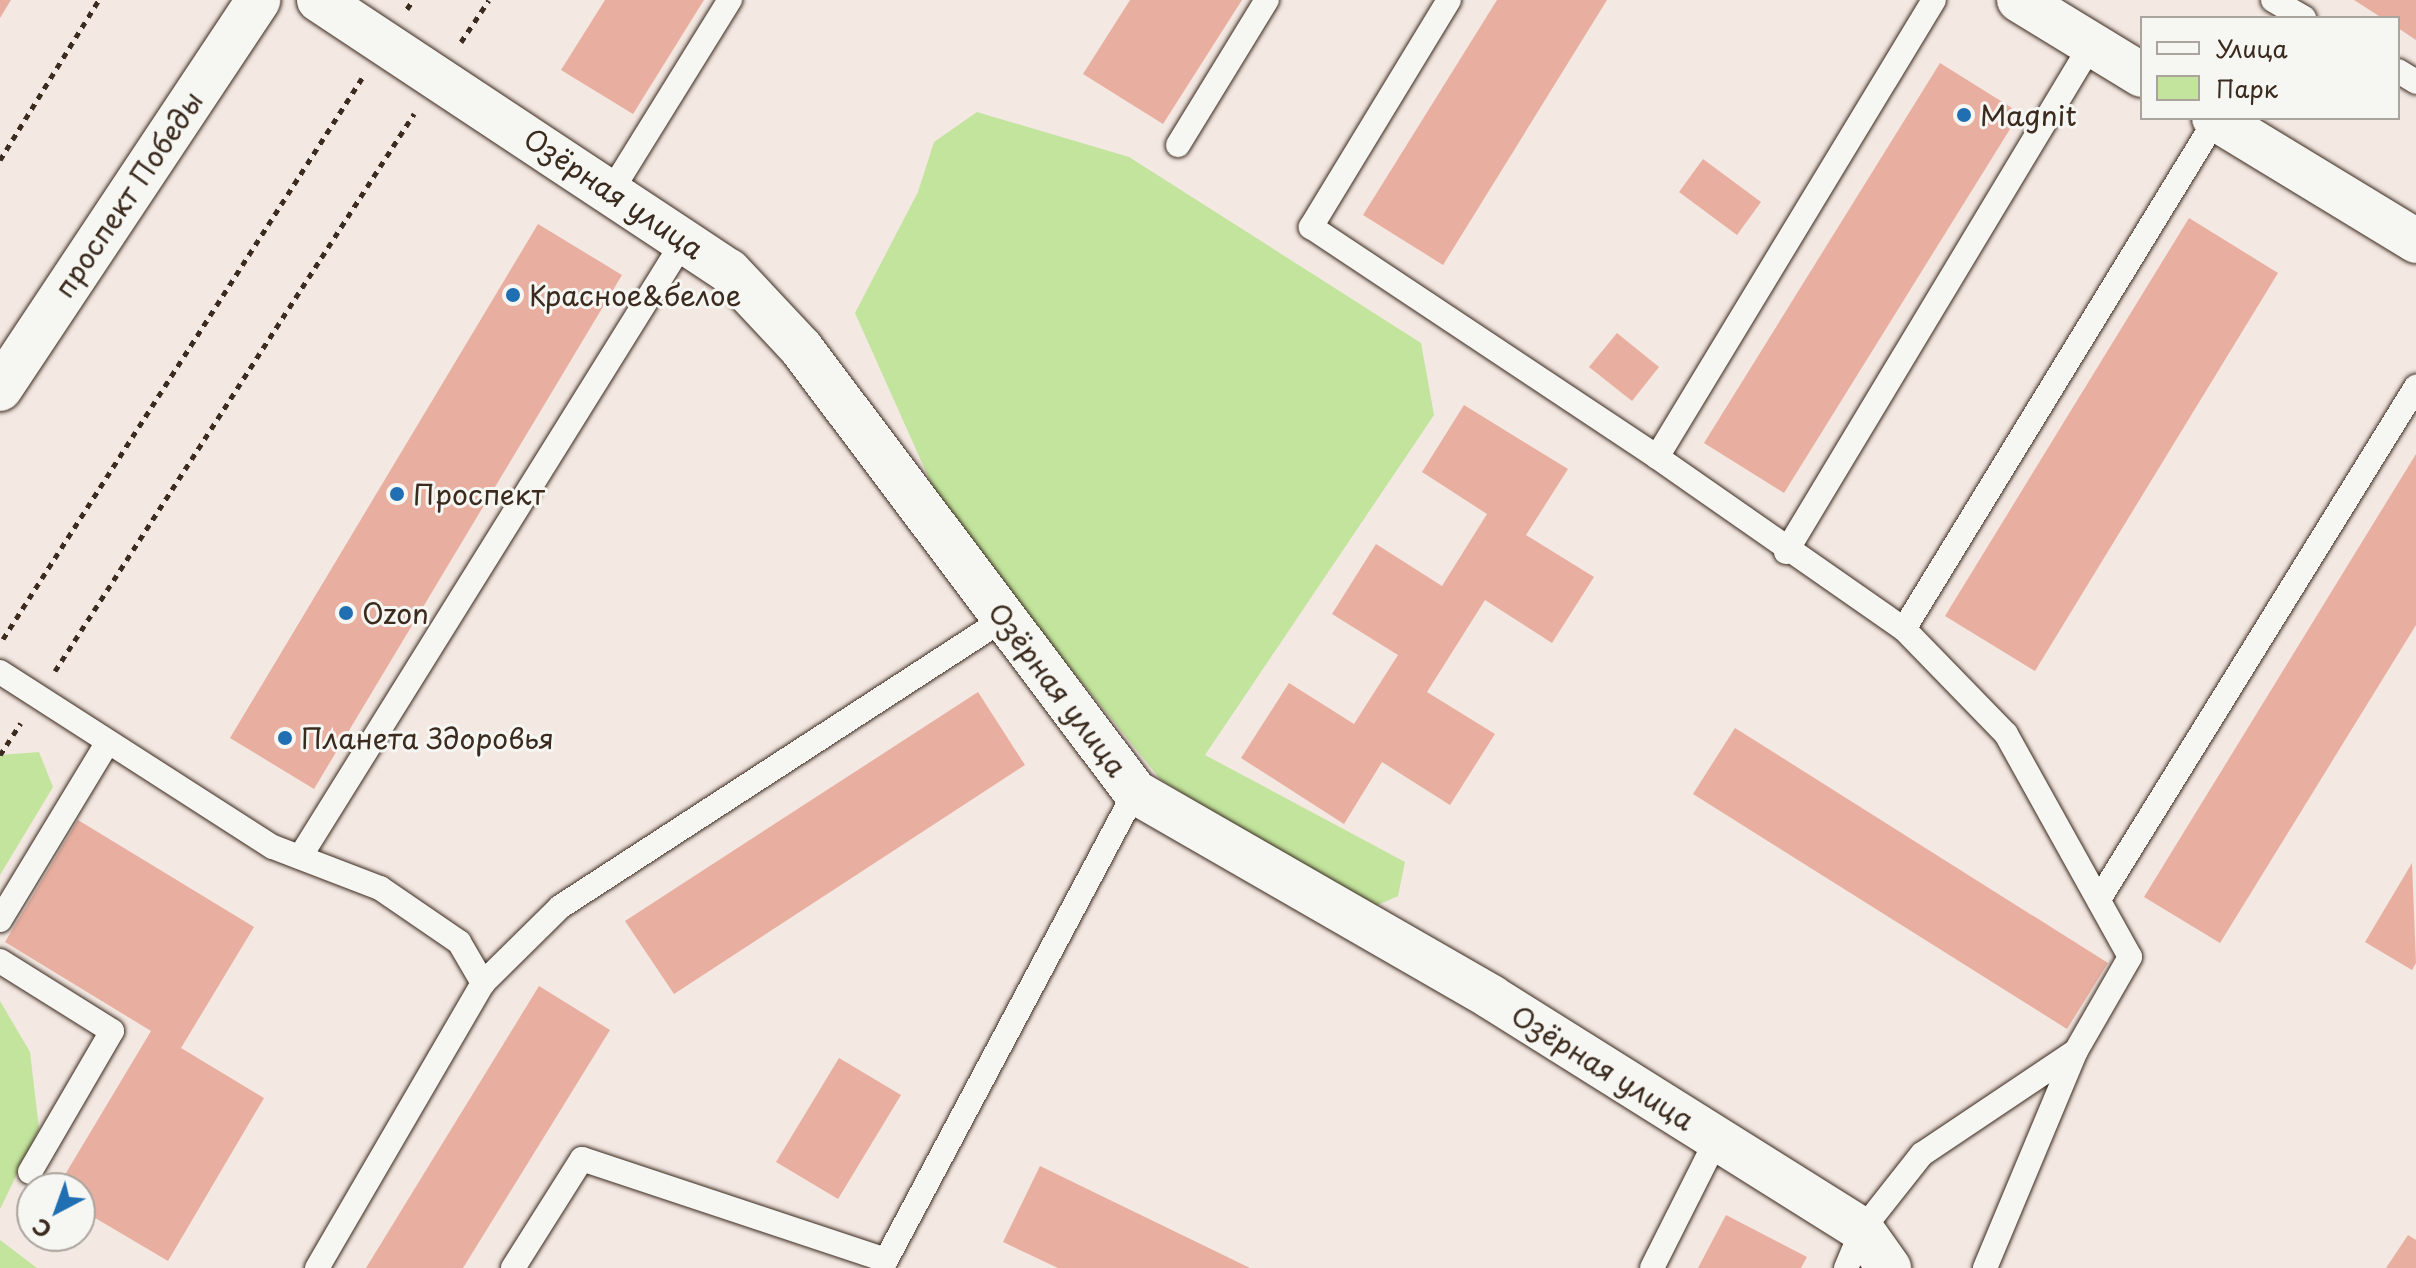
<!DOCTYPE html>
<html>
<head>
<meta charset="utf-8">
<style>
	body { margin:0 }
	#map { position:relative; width:2416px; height:1268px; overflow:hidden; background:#f3e8e2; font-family:"Playpen Sans",sans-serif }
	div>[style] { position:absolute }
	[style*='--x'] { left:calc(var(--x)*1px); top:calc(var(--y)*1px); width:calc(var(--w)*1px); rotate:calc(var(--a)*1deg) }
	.green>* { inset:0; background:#c2e49d }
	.building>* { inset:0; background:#e8afa1 }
	.path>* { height:5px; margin-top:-2.5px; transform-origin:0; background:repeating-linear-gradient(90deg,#3b2a1e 0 6px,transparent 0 12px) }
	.roads { filter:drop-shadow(0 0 2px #3b2a1e) drop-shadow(0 0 2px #3b2a1e) }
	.service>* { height:24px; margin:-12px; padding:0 12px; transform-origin:12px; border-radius:12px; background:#f6f6f2 }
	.minor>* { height:44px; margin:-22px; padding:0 22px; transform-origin:22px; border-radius:22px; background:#f6f6f2 }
	.tertiary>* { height:44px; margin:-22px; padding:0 22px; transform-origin:22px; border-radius:22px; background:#f6f6f2 }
	.dots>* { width:22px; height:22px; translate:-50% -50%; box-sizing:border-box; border:4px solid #f6f6f2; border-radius:50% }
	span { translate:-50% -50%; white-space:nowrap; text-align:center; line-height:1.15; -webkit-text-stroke:6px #f6f6f2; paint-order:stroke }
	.poi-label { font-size:28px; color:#3b2a1e }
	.left { translate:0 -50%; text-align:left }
	.street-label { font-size:28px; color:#3b2a1e }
	.legend { position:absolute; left:2140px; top:16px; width:260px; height:104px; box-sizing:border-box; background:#f6f6f2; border:2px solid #aba49d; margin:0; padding:10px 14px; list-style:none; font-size:24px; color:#3b2a1e }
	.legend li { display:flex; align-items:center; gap:16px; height:40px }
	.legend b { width:40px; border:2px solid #aba49d }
	.north { position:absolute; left:16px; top:1172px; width:80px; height:80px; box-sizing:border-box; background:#f6f6f2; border:2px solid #aba49d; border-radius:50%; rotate:221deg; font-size:22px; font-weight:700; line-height:32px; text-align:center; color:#3b2a1e }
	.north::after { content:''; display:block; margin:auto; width:28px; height:36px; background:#1f6fb2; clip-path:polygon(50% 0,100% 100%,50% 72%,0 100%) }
</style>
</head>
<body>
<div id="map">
	<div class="green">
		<div style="clip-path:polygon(977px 112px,1129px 157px,1421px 343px,1434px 415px,1205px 755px,1405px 862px,1398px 896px,1371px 908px,1161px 780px,944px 512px,855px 313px,918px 192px,934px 142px)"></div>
		<div style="clip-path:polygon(39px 752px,53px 787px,0 875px,0 755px)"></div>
		<div style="clip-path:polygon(0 1001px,30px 1052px,39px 1129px,0 1209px)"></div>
		<div style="clip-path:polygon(0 1240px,37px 1268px,0 1268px)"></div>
	</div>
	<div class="building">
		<div style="clip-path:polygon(0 0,11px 0,0 18px)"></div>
		<div style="clip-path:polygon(605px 0,704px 0,633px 114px,561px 70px)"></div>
		<div style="clip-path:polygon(1130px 0,1242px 0,1163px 124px,1083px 74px)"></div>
		<div style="clip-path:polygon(1497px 0,1607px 0,1443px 265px,1363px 215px)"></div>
		<div style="clip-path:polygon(2354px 0,2416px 0,2416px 40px,2398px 28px,2398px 18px,2382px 18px)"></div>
		<div style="clip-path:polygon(1940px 63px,2020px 113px,1784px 493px,1704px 443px)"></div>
		<div style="clip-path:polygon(1703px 159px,1761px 202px,1737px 235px,1679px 192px)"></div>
		<div style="clip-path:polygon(2189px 218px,2278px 273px,2035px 671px,1945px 616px)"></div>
		<div style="clip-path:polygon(538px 224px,622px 275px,314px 789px,230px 738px)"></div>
		<div style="clip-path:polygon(1617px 333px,1659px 367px,1632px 401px,1589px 367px)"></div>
		<div style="clip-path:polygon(1464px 405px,1568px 469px,1526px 535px,1594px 577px,1552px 643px,1485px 600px,1427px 692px,1495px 734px,1450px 805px,1382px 762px,1344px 824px,1241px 758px,1289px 683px,1354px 724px,1398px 655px,1332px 614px,1376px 544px,1442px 586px,1487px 514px,1422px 472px)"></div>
		<div style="clip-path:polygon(2416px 454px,2416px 625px,2220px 943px,2144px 897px)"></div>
		<div style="clip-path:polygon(978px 692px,1025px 765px,674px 994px,625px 921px)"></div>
		<div style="clip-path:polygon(1735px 728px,2108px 963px,2067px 1029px,1693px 794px)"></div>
		<div style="clip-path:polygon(78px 820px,254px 927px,181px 1048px,264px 1098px,168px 1261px,80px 1209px,80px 1188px,57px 1188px,151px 1031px,5px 942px)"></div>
		<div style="clip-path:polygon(2412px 863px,2416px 963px,2412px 970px,2365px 942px)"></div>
		<div style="clip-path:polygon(539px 986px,610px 1030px,463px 1268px,366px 1268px)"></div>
		<div style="clip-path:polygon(839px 1058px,901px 1095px,838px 1199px,776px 1162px)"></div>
		<div style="clip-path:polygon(1040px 1166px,1250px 1268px,1058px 1268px,1003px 1242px)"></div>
		<div style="clip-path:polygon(1726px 1215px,1807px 1257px,1801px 1268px,1698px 1268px)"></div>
		<div style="clip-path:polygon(2408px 1235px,2416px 1240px,2416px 1268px,2386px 1268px)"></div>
	</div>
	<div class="path">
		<div style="--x:407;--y:9;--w:11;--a:-56"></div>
		<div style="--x:461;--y:42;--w:50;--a:-56.3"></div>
		<div style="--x:0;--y:160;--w:188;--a:-58.3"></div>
		<div style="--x:3;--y:639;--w:666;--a:-57.38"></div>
		<div style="--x:55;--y:671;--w:663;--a:-57.2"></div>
		<div style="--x:0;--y:755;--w:38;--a:-57"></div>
	</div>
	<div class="roads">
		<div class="service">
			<div style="--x:1449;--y:0;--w:266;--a:121.3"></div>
			<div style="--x:1311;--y:227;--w:415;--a:33.6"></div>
			<div style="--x:1657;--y:457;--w:301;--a:34.9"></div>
			<div style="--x:1904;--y:629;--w:146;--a:45.8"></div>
			<div style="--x:2006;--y:734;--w:255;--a:60.9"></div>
			<div style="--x:2130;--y:957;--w:108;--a:119.9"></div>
			<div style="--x:2076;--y:1051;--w:185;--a:146.2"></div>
			<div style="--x:1922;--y:1154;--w:97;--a:128.3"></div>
			<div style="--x:1862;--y:1230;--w:41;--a:112.8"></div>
			<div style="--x:2273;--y:0;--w:36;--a:30"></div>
			<div style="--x:2398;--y:71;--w:21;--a:31"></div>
			<div style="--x:1178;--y:145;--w:170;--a:-58.5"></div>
			<div style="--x:612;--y:190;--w:224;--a:-58.2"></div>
			<div style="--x:1657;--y:457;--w:534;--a:-58.78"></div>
			<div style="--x:1786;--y:552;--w:592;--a:-58.97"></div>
			<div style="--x:1904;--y:629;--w:598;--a:-58.54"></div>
			<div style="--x:0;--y:672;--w:324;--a:32.7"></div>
			<div style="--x:273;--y:847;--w:115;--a:21"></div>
			<div style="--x:380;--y:888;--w:96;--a:34.4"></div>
			<div style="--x:459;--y:942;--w:48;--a:59.7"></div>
			<div style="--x:483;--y:983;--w:330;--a:120.2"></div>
			<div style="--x:300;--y:857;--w:725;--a:-58.09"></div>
			<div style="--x:2101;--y:896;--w:599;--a:-58.25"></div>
			<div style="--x:0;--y:920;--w:207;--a:-58.8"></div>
			<div style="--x:0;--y:961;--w:132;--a:32"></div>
			<div style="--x:112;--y:1031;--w:163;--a:120.2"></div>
			<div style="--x:483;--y:983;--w:108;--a:-44.6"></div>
			<div style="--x:560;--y:907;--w:531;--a:-33"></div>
			<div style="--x:513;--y:1268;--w:129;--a:-57.7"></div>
			<div style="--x:582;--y:1159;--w:320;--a:18.4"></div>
			<div style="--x:886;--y:1260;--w:530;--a:-61.98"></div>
			<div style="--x:1652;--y:1268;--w:144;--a:-63.3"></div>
			<div style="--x:1985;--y:1268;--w:233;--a:-67.3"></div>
		</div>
		<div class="minor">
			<div style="--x:319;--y:0;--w:491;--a:33.5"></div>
			<div style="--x:729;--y:271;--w:105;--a:46.9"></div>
			<div style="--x:801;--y:348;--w:556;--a:53.05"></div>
			<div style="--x:1135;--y:792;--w:411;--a:29.9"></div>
			<div style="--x:1491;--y:997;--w:438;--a:32.1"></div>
			<div style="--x:1862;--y:1230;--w:47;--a:54.6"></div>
			<div style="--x:2019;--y:0;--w:144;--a:31.4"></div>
			<div style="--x:2214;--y:118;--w:237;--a:31.3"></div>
		</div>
		<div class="tertiary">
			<div style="--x:0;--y:389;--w:467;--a:-56.4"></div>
		</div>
	</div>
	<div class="dots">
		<div style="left:1964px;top:115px;background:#1f6fb2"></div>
		<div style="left:513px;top:295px;background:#1f6fb2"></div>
		<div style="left:397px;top:494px;background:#1f6fb2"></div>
		<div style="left:346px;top:613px;background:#1f6fb2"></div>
		<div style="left:285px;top:738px;background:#1f6fb2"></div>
	</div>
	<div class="poi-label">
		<span class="left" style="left:1980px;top:115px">Magnit</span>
		<span class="left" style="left:529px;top:295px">Красное&amp;белое</span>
		<span class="left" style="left:413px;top:494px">Проспект</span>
		<span class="left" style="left:362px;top:613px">Ozon</span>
		<span class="left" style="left:301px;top:738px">Планета Здоровья</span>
	</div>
	<div class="street-label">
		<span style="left:614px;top:193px;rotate:34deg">Озёрная улица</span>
		<span style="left:128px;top:194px;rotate:-56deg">проспект Победы</span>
		<span style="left:1058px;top:689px;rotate:53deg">Озёрная улица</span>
		<span style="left:1603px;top:1067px;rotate:32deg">Озёрная улица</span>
	</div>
	<ul class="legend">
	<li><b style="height:10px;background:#f6f6f2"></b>Улица</li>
	<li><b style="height:22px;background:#c2e49d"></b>Парк</li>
	</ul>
	<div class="north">С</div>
</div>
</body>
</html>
